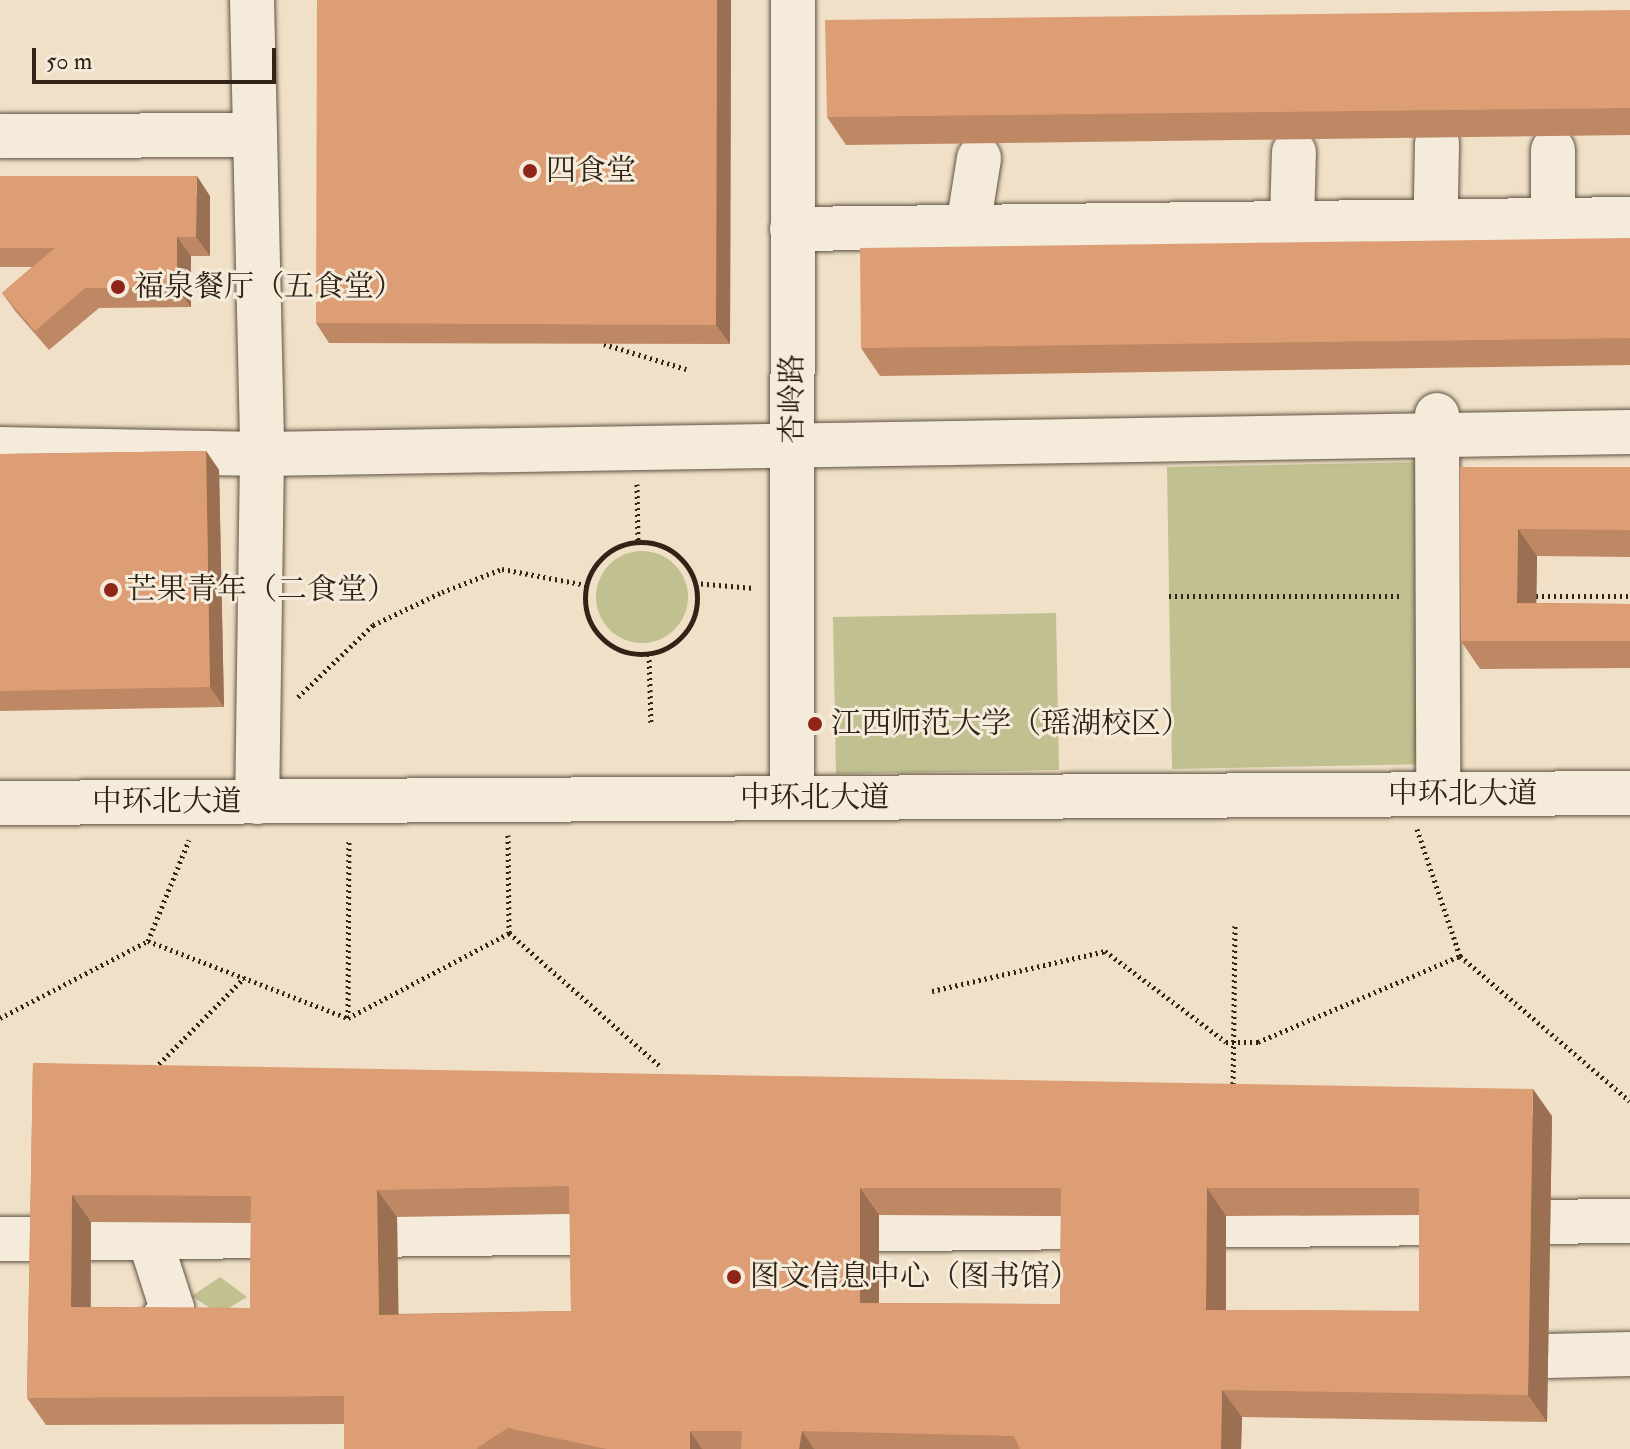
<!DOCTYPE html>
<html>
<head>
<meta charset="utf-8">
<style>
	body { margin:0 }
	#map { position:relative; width:1630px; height:1449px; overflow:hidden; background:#efe0c7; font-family:"IM FELL Double Pica","Noto Serif SC",serif }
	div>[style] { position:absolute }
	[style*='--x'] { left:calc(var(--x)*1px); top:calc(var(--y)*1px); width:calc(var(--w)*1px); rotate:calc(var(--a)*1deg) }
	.green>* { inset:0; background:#c0c091 }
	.round { border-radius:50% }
	.path>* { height:5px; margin-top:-2.5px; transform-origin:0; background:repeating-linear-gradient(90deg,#312315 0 2px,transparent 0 6px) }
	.path>.ring { margin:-2.5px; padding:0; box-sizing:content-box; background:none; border:5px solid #312315; border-radius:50% }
	.roads { filter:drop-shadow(0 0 2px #605242) drop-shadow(0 0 2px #605242) }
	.minor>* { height:44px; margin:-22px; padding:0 22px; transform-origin:22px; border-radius:22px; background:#f5ebdb }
	.wall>* { inset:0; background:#bf8865 }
	.shaded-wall>* { inset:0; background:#9b6f52 }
	.building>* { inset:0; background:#de9e75 }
	.dots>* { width:22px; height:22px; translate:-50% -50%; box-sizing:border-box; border:4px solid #f5ebdb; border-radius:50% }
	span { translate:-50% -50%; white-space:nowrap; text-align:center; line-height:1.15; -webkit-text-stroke:6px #f5ebdb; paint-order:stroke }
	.poi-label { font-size:30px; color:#312315 }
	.left { translate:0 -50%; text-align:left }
	.street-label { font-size:30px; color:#312315 }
	.scale { position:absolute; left:32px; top:48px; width:244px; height:36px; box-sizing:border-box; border:4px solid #312315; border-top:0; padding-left:10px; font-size:24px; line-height:28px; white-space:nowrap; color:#312315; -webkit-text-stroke:6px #f5ebdb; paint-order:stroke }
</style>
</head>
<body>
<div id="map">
	<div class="green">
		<div style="clip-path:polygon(1428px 462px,1433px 764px,1172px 769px,1167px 467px)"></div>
		<div class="round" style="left:596px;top:551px;width:92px;height:92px"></div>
		<div style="clip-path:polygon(1056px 613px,1059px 770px,836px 774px,833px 617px)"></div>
		<div style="clip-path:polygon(220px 1277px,247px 1297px,219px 1314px,192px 1296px)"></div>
	</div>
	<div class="path">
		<div style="--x:604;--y:344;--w:86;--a:17"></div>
		<div style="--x:637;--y:484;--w:59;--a:89"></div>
		<div class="ring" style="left:585px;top:542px;width:107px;height:107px"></div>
		<div style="--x:695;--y:583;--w:59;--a:4.8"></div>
		<div style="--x:1169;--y:596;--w:231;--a:0"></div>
		<div style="--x:1530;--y:596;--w:100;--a:0"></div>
		<div style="--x:649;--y:654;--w:71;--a:88.4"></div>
		<div style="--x:298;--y:697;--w:104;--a:-43.8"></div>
		<div style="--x:373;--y:625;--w:76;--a:-25.6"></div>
		<div style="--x:442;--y:592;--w:64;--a:-21"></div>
		<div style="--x:502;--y:569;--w:86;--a:10.8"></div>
		<div style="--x:1417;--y:829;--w:134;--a:71.3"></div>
		<div style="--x:1460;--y:956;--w:223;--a:40.5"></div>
		<div style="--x:509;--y:933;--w:204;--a:41.4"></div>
		<div style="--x:148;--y:941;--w:214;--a:21.1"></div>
		<div style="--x:348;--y:1018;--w:182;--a:-27.8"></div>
		<div style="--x:509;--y:933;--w:98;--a:-90.6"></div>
		<div style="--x:932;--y:991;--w:178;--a:-13"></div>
		<div style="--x:1105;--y:951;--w:151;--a:36.9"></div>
		<div style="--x:1226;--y:1042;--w:32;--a:0"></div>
		<div style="--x:1258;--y:1042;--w:220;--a:-23.1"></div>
		<div style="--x:0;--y:1018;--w:167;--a:-27.5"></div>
		<div style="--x:148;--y:941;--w:109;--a:-67.9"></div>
		<div style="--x:348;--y:1018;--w:179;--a:-89.7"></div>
		<div style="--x:155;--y:1068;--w:127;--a:-45.3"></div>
		<div style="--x:1233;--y:1090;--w:166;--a:-89.3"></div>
	</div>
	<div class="roads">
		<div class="minor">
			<div style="--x:252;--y:0;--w:454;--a:88.7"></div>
			<div style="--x:262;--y:454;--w:348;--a:90.8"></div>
			<div style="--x:0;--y:136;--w:253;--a:-0.2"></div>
			<div style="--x:1553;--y:220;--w:70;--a:-90"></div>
			<div style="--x:1292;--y:222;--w:70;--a:-88.4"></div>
			<div style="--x:968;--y:227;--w:70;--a:-80.9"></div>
			<div style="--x:792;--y:229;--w:838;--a:-0.68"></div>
			<div style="--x:1435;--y:249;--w:106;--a:-88.9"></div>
			<div style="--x:1437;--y:415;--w:379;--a:89.8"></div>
			<div style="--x:0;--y:449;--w:262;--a:1.1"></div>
			<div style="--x:262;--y:454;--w:1368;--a:-0.92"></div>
			<div style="--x:792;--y:798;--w:798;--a:-89.93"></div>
			<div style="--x:0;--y:803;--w:1630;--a:-0.35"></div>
			<div style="--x:818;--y:1230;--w:812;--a:-0.64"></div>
			<div style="--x:149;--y:1237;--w:75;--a:72.1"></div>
			<div style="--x:172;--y:1308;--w:34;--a:128"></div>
			<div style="--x:0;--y:1239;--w:630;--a:-0.64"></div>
			<div style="--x:1548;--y:1356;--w:82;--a:-1.4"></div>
		</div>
	</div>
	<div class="wall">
		<div style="clip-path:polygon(731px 0,730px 344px,329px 343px,316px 323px)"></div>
		<div style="clip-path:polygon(1630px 10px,1630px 135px,846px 145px,827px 117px)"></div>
		<div style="clip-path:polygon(0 176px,210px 196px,210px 256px,191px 256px,191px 307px,99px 308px,49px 350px,16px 312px,2px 293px,32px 267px,0 267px)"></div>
		<div style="clip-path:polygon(1630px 238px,1630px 365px,880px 376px,861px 348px)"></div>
		<div style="clip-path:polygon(206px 451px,219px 470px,224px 707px,0 711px,0 454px)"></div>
		<div style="clip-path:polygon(1460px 467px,1630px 467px,1630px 557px,1537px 556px,1536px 603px,1630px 604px,1630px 668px,1480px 669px,1461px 641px)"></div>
		<div style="clip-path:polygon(evenodd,33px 1063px,1552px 1116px,1547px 1422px,1242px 1417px,1241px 1449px,344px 1449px,344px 1424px,46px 1425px,27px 1398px,33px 1063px,570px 1214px,571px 1311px,398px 1314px,397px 1217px,570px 1214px,33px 1063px,879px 1215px,1061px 1216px,1060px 1304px,879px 1303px,879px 1215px,33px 1063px,1419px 1215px,1419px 1311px,1226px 1310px,1226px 1216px,1419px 1215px,33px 1063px,91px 1222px,251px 1223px,250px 1308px,91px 1307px,91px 1222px)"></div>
	</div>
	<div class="shaded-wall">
		<div style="clip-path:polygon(717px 0,731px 0,730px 344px,716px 325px)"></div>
		<div style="clip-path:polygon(197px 176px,210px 196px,210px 256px,196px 237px)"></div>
		<div style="clip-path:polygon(177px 237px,191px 256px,191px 307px,177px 288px)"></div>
		<div style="clip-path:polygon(206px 451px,219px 470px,224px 707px,210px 687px)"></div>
		<div style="clip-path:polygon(1518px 529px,1537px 556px,1536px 630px,1517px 603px)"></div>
		<div style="clip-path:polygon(1533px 1089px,1552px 1116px,1547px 1422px,1528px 1395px)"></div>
		<div style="clip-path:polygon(860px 1188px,879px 1215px,879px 1330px,860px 1303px)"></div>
		<div style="clip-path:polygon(1207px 1188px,1226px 1216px,1226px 1338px,1206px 1310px)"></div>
		<div style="clip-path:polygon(377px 1190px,397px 1217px,399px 1342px,379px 1315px)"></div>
		<div style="clip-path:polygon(72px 1195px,91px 1222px,90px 1334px,71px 1307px)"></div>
		<div style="clip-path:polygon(1222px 1390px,1242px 1417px,1241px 1449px,1221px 1449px)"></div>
		<div style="clip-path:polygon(690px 1431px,702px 1449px,690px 1449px)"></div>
		<div style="clip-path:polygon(802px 1431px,814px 1449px,799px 1449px)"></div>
	</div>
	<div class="building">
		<div style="clip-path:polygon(317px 0,717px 0,716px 325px,316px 323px)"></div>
		<div style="clip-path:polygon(1630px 10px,1630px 108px,827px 117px,825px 20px)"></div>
		<div style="clip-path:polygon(0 176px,197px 176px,196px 237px,177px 237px,177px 288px,85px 288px,35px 331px,2px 293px,55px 248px,0 248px)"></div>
		<div style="clip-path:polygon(1630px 238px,1630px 338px,861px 348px,860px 248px)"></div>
		<div style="clip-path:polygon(206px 451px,210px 687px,0 691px,0 454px)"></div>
		<div style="clip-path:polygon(1460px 467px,1630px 467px,1630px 530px,1518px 529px,1517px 603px,1630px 604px,1630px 641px,1461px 641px)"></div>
		<div style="clip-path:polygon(evenodd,33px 1063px,1533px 1089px,1528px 1395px,1222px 1390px,1221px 1449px,1020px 1449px,1014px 1436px,802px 1431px,799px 1449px,741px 1449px,742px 1431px,690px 1431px,690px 1449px,607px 1449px,508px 1428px,477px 1448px,478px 1449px,344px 1449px,344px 1396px,27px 1398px,33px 1063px,569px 1186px,571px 1311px,379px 1315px,377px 1190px,569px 1186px,33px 1063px,860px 1188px,1061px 1188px,1060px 1304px,860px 1303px,860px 1188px,33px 1063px,1207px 1188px,1419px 1188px,1419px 1311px,1206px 1310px,1207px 1188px,33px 1063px,72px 1195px,251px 1196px,250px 1308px,71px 1307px,72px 1195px)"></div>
	</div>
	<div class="dots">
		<div style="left:530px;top:171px;background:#8f2418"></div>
		<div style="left:118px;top:287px;background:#8f2418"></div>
		<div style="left:111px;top:590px;background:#8f2418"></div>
		<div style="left:815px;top:724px;background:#8f2418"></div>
		<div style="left:734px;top:1277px;background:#8f2418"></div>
	</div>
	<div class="poi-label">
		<span class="left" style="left:546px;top:171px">四食堂</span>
		<span class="left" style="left:134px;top:287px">福泉餐厅（五食堂）</span>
		<span class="left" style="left:127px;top:590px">芒果青年（二食堂）</span>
		<span class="left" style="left:831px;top:724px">江西师范大学（瑶湖校区）</span>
		<span class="left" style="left:750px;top:1277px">图文信息中心（图书馆）</span>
	</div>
	<div class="street-label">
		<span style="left:793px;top:399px;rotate:-90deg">杏岭路</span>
		<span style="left:1463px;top:794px">中环北大道</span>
		<span style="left:815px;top:798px">中环北大道</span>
		<span style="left:167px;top:802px">中环北大道</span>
	</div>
	<div class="scale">50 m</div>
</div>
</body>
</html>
